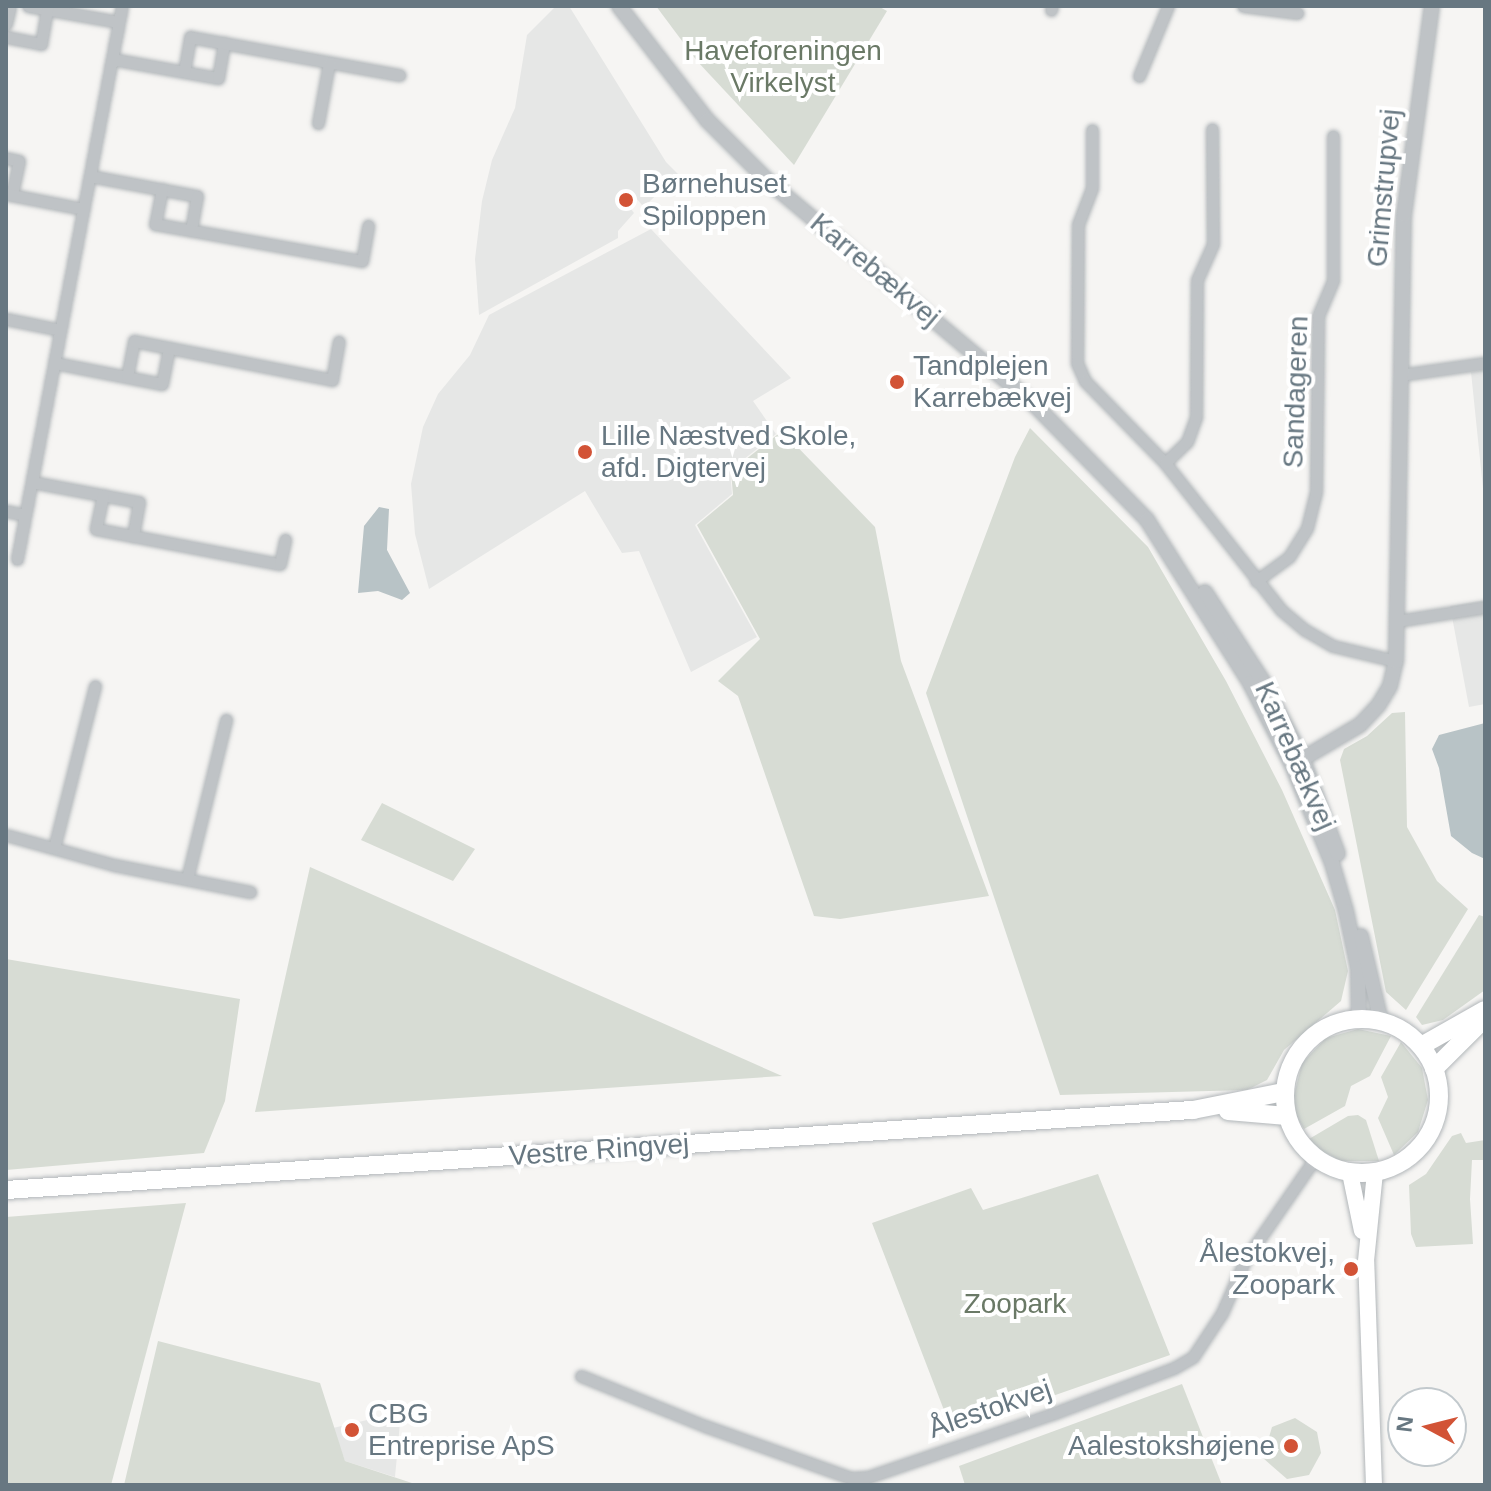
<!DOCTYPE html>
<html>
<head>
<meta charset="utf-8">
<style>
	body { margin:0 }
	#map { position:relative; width:1491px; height:1491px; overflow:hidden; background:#f6f5f3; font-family:Arial,sans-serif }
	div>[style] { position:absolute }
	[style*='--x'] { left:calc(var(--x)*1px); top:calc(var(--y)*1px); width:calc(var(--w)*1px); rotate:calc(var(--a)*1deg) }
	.built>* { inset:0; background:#e6e7e6 }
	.green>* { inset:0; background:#d7dcd4 }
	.water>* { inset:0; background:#b8c3c6 }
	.roads { filter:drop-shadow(0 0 2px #b2b7ba) drop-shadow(0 0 2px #b2b7ba) }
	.minor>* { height:11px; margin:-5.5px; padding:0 5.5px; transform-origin:5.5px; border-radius:5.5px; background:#bfc3c6 }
	.tertiary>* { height:14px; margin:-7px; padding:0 7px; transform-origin:7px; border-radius:7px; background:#bfc3c6 }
	.secondary>* { height:16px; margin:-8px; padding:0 8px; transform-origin:8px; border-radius:8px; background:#fff }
	.primary>* { height:18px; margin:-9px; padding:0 9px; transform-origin:9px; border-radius:9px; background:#fff }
	.primary>.ring { margin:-9px; padding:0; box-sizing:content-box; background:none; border:18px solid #fff; border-radius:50% }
	.dots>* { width:22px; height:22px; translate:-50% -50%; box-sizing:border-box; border:4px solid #fff; border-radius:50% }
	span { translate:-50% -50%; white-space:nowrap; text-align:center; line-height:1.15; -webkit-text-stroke:8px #fff; paint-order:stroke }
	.park-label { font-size:28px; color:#6a7966 }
	.poi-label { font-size:28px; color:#677781 }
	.left { translate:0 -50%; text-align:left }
	.right { translate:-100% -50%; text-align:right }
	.street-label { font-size:28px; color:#677781 }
	.frame { position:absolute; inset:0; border:8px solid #677781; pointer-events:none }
	.north { position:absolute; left:1387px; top:1387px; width:80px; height:80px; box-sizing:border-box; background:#fff; border:2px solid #c2c9cd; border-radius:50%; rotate:277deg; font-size:22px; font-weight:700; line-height:32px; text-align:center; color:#677781 }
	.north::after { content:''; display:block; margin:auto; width:28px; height:36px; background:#d25336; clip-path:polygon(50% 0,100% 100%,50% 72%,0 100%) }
</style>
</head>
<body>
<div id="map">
	<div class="built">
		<div style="clip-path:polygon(556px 6px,569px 6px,666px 162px,678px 174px,649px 202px,642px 205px,636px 198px,628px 205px,634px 213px,618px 231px,618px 238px,479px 315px,475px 259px,482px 201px,492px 160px,515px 108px,527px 35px)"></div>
		<div style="clip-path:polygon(651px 229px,791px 378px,753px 401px,776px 434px,730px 470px,732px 494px,695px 525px,757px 637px,691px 672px,639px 551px,622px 553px,585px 491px,429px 589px,415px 534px,411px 484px,423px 427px,438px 394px,470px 355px,489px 315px)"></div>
		<div style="clip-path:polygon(1485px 370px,1485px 508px,1471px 372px)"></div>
		<div style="clip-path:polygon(1485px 600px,1485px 704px,1469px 707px,1450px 606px)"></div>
		<div style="clip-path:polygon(401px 1412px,395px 1477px,345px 1461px,333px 1428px)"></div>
	</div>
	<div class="green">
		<div style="clip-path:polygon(656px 6px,878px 6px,887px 11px,794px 165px,697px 61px)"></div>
		<div style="clip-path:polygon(1030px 428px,1148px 547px,1226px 681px,1282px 790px,1335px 910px,1348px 971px,1341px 1001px,1284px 1050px,1267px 1080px,1247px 1090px,1060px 1095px,926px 693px,1015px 457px)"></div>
		<div style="clip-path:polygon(782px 431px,875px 527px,901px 661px,989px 896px,840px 919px,814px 916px,738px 696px,718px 681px,760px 639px,697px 525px,733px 495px,731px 471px)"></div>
		<div style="clip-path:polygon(1405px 712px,1407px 827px,1437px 881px,1468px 909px,1406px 1010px,1386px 992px,1340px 760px,1344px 749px,1367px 736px,1392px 713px)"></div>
		<div style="clip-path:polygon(382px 803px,475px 849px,453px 881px,361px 840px)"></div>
		<div style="clip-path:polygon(310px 867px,782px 1076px,255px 1112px)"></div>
		<div style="clip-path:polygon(1479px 915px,1485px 917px,1485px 990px,1443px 1020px,1422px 1025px,1416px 1017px)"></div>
		<div style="clip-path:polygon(6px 959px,240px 999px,225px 1101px,204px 1153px,6px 1170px)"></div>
		<div style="clip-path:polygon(1358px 1029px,1391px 1036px,1370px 1076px,1351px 1086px,1345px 1106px,1304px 1129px,1296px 1116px,1294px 1095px,1302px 1063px,1326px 1038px)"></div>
		<div style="clip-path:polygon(1401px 1042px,1422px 1068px,1428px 1100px,1418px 1132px,1394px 1155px,1378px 1118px,1388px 1097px,1381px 1077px)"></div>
		<div style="clip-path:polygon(1358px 1115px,1366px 1120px,1379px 1161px,1341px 1161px,1322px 1151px,1309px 1139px,1348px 1116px)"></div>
		<div style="clip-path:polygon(1461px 1133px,1466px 1143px,1485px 1140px,1485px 1160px,1472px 1160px,1470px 1199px,1473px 1244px,1416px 1247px,1411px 1234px,1409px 1185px,1426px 1174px,1452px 1136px)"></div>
		<div style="clip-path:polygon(1098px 1174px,1170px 1355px,952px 1431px,872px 1223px,971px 1188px,983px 1210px)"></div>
		<div style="clip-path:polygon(186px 1203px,111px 1485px,6px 1485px,6px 1217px)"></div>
		<div style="clip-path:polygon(158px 1341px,320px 1383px,345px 1461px,418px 1485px,124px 1485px)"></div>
		<div style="clip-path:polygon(1182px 1384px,1222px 1485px,965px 1485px,959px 1466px)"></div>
		<div style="clip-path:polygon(1295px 1418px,1317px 1432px,1321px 1453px,1309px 1475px,1287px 1479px,1263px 1458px,1272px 1427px)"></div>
	</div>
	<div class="water">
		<div style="clip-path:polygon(379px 507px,389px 509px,387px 550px,410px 593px,402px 600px,378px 591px,358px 593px,364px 526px)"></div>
		<div style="clip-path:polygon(1485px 723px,1485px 859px,1472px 853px,1451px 836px,1439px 768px,1432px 749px,1439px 735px)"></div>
	</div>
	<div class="roads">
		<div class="minor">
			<div style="--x:28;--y:6;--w:92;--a:10"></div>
			<div style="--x:1243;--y:6;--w:55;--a:7.3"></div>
			<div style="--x:1051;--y:10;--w:4;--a:-76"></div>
			<div style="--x:6;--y:24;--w:18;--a:-77"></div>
			<div style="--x:6;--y:37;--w:36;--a:11"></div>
			<div style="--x:41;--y:44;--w:36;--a:-80"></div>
			<div style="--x:112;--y:59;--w:108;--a:10.2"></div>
			<div style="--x:218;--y:78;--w:36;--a:-80"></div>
			<div style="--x:184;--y:72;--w:36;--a:-80"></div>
			<div style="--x:190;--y:37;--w:213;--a:10.3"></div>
			<div style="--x:1139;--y:76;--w:76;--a:-67.5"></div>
			<div style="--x:318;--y:123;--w:61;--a:-79.6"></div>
			<div style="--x:1092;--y:130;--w:58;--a:90"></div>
			<div style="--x:1092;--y:188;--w:39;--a:111"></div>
			<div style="--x:1078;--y:224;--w:139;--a:90.4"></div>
			<div style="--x:1077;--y:363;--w:20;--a:66"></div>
			<div style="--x:1085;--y:381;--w:115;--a:45.7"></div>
			<div style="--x:1165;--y:463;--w:187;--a:51.7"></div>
			<div style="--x:1281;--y:610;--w:31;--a:40"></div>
			<div style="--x:1305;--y:630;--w:32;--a:30"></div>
			<div style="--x:1333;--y:646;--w:65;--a:13.4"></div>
			<div style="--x:6;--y:158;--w:13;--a:13"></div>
			<div style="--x:19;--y:161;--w:35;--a:102"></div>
			<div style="--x:90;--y:176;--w:109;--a:10.6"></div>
			<div style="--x:197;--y:196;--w:35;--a:100"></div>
			<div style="--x:162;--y:189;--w:36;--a:101"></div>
			<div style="--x:155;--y:224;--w:210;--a:10.1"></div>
			<div style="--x:362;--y:261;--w:36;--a:-80"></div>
			<div style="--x:6;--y:194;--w:78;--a:11"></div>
			<div style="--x:6;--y:319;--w:55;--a:11.5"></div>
			<div style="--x:55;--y:363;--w:109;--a:11.1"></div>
			<div style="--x:162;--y:384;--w:37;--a:-79"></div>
			<div style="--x:1400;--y:375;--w:86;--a:-8"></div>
			<div style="--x:127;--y:377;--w:37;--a:-79"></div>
			<div style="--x:134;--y:341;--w:202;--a:11.1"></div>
			<div style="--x:332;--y:380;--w:39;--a:-80"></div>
			<div style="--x:1165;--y:463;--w:30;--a:-44"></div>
			<div style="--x:1187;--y:442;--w:27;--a:-70"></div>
			<div style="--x:1196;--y:417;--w:137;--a:-89.6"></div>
			<div style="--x:1197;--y:280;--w:39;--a:-66"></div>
			<div style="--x:1213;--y:244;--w:115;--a:-90.5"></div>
			<div style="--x:32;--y:482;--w:109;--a:10.6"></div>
			<div style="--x:139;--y:502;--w:35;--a:100"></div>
			<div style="--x:103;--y:495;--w:35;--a:102"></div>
			<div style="--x:96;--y:529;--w:187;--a:10.8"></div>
			<div style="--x:280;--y:564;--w:25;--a:-78"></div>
			<div style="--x:6;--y:511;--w:19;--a:12"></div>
			<div style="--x:17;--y:559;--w:563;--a:-79.25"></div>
			<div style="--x:1256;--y:581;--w:41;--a:-36"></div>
			<div style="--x:1289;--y:557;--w:34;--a:-58"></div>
			<div style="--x:1307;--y:528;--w:37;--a:-76"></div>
			<div style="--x:1316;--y:492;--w:176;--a:-89.3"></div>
			<div style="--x:1318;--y:316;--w:39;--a:-67"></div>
			<div style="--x:1333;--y:280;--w:144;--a:-90"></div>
			<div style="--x:1397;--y:621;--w:89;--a:-9"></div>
			<div style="--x:6;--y:835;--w:112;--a:15.5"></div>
			<div style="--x:114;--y:865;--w:139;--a:11.2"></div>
			<div style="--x:54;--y:848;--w:167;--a:-75.8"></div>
			<div style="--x:187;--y:879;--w:164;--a:-76.2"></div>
			<div style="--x:581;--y:1376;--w:134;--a:22"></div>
			<div style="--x:705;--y:1426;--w:155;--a:19.6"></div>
			<div style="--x:851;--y:1478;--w:17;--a:-3"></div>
			<div style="--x:868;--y:1477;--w:194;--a:-18.9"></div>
			<div style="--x:1052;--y:1414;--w:130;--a:-20.7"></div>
			<div style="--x:1174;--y:1368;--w:22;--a:-30"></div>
			<div style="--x:1193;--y:1357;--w:53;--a:-56.6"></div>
			<div style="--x:1222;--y:1313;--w:58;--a:-66.5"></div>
			<div style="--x:1245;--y:1260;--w:124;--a:-55.5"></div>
		</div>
		<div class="tertiary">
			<div style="--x:619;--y:6;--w:144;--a:52.3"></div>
			<div style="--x:707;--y:120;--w:86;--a:45"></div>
			<div style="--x:768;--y:181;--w:346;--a:40"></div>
			<div style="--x:1033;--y:403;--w:163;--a:45.7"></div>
			<div style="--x:1147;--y:520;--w:193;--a:57.7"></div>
			<div style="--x:1250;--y:683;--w:92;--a:62.9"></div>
			<div style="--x:1292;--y:765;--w:106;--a:67.8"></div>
			<div style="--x:1332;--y:863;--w:50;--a:73.7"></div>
			<div style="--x:1346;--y:911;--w:58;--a:78.1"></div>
			<div style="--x:1358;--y:968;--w:50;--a:88.9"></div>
			<div style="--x:1205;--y:592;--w:108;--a:57"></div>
			<div style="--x:1264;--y:683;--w:86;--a:63.1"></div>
			<div style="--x:1303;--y:760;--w:100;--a:69.6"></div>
			<div style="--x:1292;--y:765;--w:79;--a:-30.5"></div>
			<div style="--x:1360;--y:725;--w:26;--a:-47"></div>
			<div style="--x:1378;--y:706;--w:23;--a:-59"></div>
			<div style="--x:1390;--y:686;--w:26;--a:-77"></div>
			<div style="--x:1396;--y:661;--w:446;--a:-89"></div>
			<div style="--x:1404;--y:215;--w:211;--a:-82.4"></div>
			<div style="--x:1361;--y:936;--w:87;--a:76.8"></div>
		</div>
		<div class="secondary">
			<div style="--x:1350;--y:1173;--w:59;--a:78.3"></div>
			<div style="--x:1374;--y:1485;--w:224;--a:-92"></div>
			<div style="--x:1366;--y:1261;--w:89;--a:-84.2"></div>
		</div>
		<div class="primary">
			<div class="ring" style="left:1285px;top:1019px;width:136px;height:136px"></div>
			<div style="--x:1421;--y:1046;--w:73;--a:-29.4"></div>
			<div style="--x:1434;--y:1069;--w:72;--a:-45"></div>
			<div style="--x:1228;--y:1111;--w:59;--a:4.8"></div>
			<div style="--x:6;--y:1190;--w:1190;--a:-3.86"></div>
			<div style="--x:1193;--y:1110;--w:93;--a:-11.2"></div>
		</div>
	</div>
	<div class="dots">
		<div style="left:626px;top:200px;background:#d25336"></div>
		<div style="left:897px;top:382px;background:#d25336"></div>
		<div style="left:585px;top:452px;background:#d25336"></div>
		<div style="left:1351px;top:1269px;background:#d25336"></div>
		<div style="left:352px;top:1430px;background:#d25336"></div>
		<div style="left:1291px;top:1446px;background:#d25336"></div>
	</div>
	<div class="park-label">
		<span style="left:783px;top:67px">Haveforeningen<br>Virkelyst</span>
		<span style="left:1015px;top:1304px">Zoopark</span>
	</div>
	<div class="poi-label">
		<span class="left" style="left:642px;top:200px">Børnehuset<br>Spiloppen</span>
		<span class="left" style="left:913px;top:382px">Tandplejen<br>Karrebækvej</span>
		<span class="left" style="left:601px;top:452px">Lille Næstved Skole,<br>afd. Digtervej</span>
		<span class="right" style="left:1335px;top:1269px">Ålestokvej,<br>Zoopark</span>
		<span class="left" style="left:368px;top:1430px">CBG<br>Entreprise ApS</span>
		<span class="right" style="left:1275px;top:1446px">Aalestokshøjene</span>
	</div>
	<div class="street-label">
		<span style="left:1384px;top:188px;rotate:-85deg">Grimstrupvej</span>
		<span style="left:875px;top:270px;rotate:40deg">Karrebækvej</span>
		<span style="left:1296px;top:392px;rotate:-88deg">Sandageren</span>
		<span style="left:1295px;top:756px;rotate:66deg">Karrebækvej</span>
		<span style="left:599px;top:1150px;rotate:-4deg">Vestre Ringvej</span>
		<span style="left:990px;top:1409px;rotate:-19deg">Ålestokvej</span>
	</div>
	<div class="frame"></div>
	<div class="north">N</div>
</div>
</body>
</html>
